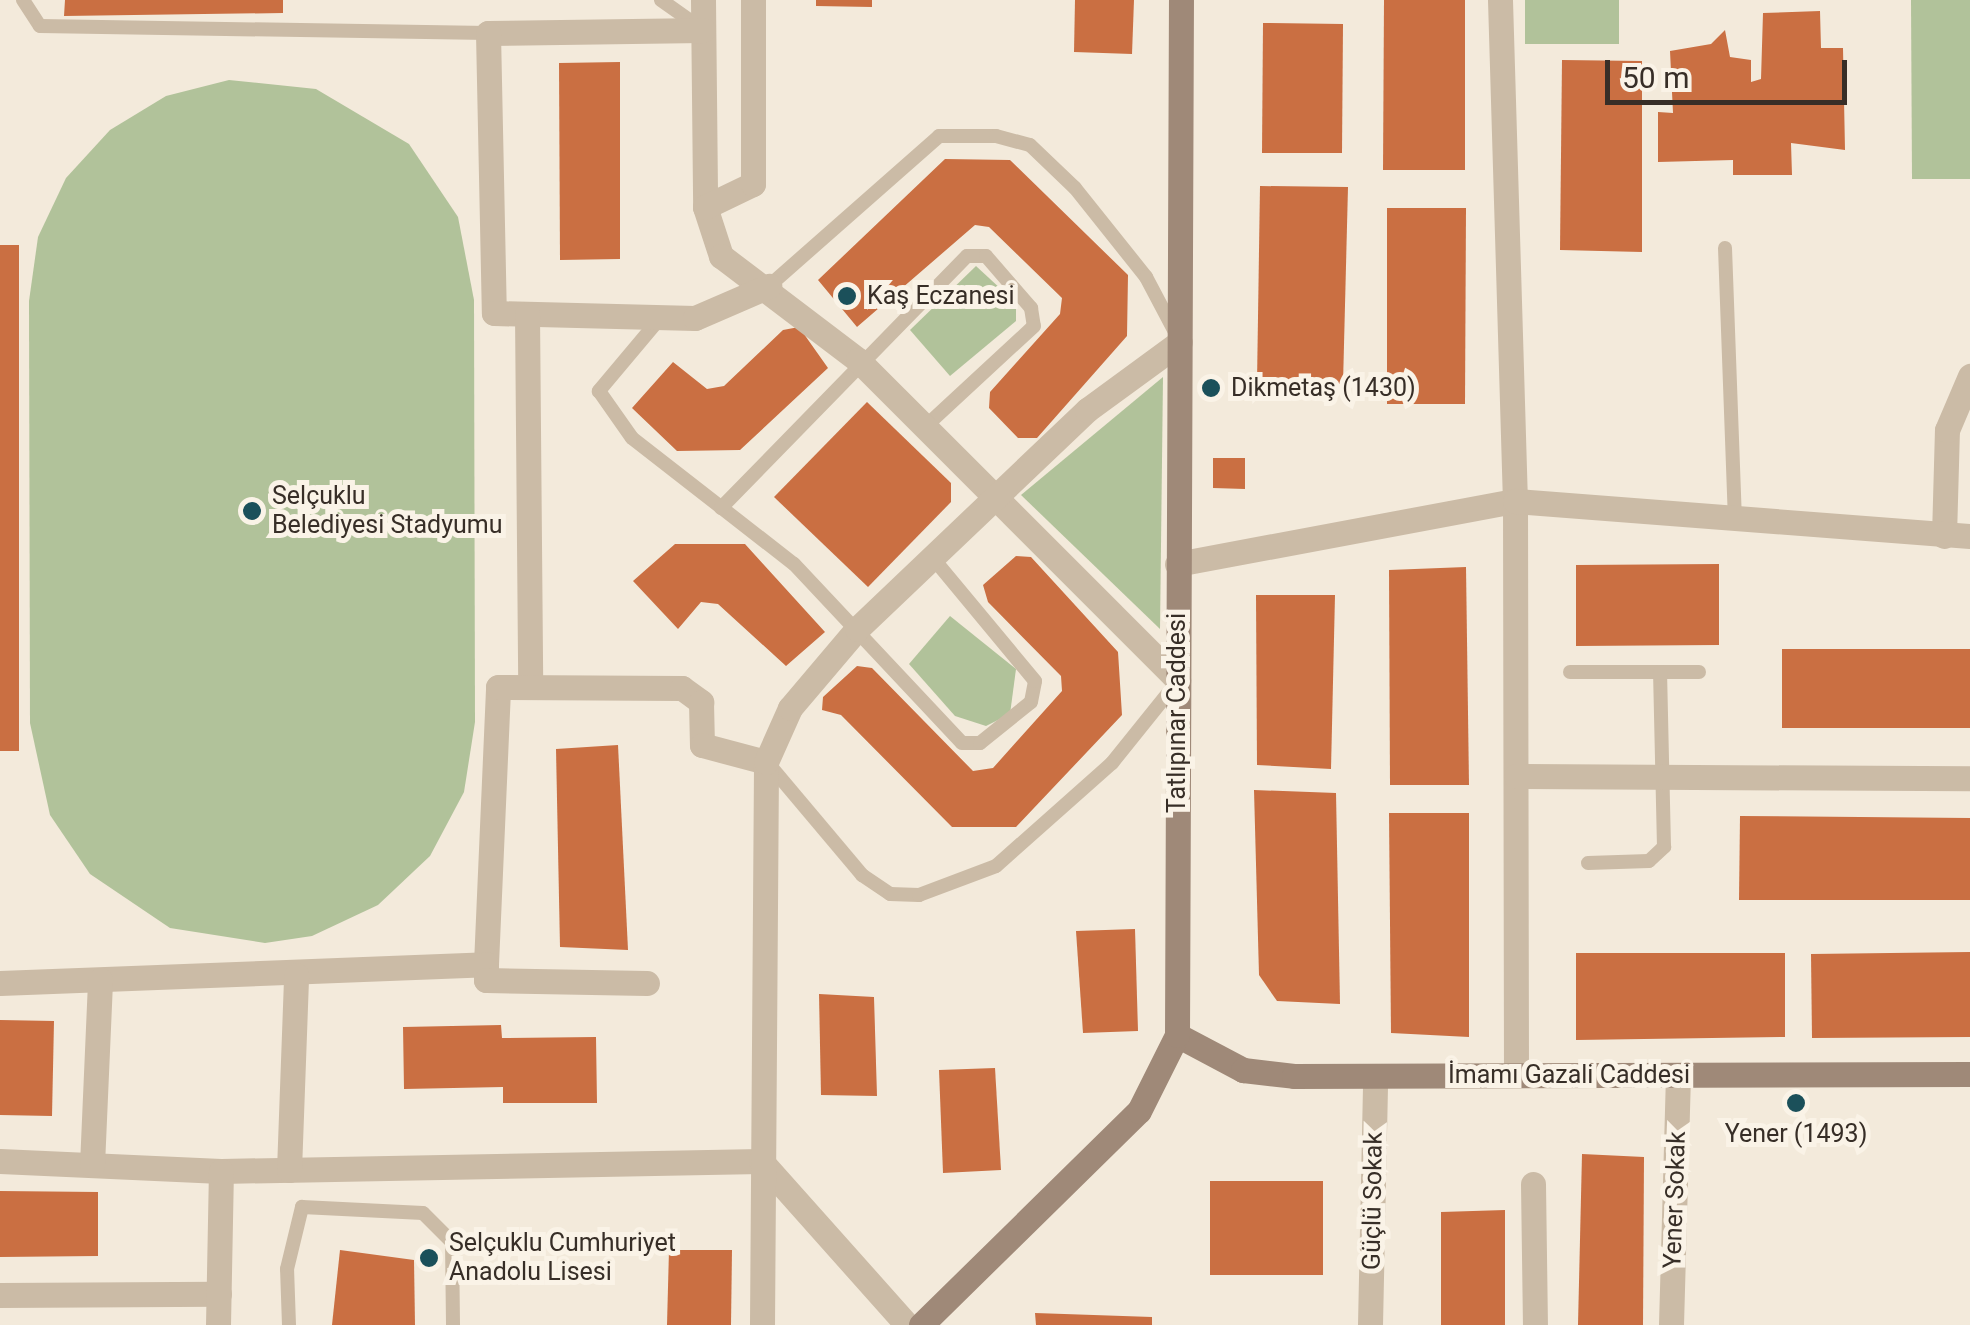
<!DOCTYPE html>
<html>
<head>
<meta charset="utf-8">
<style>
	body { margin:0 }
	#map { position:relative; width:1970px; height:1325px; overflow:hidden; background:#f3eadb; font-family:Roboto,sans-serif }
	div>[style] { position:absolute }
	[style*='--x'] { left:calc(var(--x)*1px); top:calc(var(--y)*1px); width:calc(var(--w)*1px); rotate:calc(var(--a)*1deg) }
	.green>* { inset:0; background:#b1c29a }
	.building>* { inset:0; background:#ca6f42 }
	.lane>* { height:14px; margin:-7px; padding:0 7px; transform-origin:7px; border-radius:7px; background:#cbbba6 }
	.street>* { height:25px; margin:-12.5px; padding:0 12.5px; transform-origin:12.5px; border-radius:12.5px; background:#cbbba6 }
	.secondary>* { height:25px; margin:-12.5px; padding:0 12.5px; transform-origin:12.5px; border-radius:12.5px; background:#9f8978 }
	.dots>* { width:28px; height:28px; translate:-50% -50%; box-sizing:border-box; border:5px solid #faf3e7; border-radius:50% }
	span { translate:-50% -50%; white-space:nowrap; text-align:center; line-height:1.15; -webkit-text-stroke:10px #faf3e7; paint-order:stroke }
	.poi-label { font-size:25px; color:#372e27 }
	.left { translate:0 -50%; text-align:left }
	.street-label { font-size:25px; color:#372e27 }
	.scale { position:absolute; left:1605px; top:60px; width:242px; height:45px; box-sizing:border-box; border:5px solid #372e27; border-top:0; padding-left:12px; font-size:30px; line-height:35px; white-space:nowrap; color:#372e27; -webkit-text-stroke:8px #faf3e7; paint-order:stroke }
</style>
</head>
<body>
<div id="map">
	<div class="green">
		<div style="clip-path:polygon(1525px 0,1619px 0,1619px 44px,1525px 44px)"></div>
		<div style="clip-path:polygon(1911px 0,1970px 0,1970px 179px,1912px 179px)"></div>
		<div style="clip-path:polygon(229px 80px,316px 89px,409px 144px,458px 217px,474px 300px,475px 722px,464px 792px,430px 856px,378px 905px,312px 936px,265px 943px,170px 928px,90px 874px,50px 815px,30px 723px,29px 301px,38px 237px,66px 178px,110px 130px,166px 96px)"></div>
		<div style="clip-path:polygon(976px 266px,1016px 303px,1016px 321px,950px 376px,910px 330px)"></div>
		<div style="clip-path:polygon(1163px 377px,1160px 629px,1021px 495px)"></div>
		<div style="clip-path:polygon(950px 616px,1016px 669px,1010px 714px,986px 726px,955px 716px,909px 664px)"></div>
	</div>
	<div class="building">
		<div style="clip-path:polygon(65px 0,283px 0,283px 13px,64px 16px)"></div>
		<div style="clip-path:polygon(816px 0,872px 0,872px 7px,816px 6px)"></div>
		<div style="clip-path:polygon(1075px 0,1134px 0,1132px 54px,1074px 52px)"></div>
		<div style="clip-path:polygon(1384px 0,1465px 0,1465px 170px,1383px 170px)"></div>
		<div style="clip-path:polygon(1820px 11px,1821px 48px,1843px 48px,1845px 150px,1791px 143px,1792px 175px,1733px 175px,1733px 160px,1658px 162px,1658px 112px,1673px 113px,1670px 51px,1711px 44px,1725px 30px,1730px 57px,1751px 60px,1751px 82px,1761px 79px,1763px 13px)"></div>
		<div style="clip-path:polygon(1263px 23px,1343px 24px,1342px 153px,1262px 153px)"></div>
		<div style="clip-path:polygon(1562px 60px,1642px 61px,1642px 252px,1560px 250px)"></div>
		<div style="clip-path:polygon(620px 62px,620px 259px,560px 260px,559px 63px)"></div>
		<div style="clip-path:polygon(945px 159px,1010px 160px,1128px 275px,1127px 336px,1037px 438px,1018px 438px,989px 408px,990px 392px,1060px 314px,1062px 298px,989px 227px,975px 225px,857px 327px,818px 280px)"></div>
		<div style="clip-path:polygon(1260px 186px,1348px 187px,1343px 384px,1257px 383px)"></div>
		<div style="clip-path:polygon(1387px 208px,1466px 208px,1465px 404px,1387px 404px)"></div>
		<div style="clip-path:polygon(0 245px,19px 245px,19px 751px,0 751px)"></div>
		<div style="clip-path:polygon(799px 327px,828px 368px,740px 450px,677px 451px,632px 408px,673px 362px,707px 389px,724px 386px,783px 330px)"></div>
		<div style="clip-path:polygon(867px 402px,951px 483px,951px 502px,868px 587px,774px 497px)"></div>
		<div style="clip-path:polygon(1213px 458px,1245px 458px,1245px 489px,1213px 488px)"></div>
		<div style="clip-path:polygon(675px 544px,745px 544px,825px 632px,786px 666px,718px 604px,701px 602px,678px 629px,633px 581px)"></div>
		<div style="clip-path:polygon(1016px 556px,1031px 557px,1118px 652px,1122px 715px,1016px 827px,952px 827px,841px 715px,822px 710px,823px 697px,857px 666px,872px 668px,973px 771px,993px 768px,1062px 691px,1061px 676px,988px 602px,983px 585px)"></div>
		<div style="clip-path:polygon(1719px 564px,1719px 645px,1576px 646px,1576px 565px)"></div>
		<div style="clip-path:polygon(1466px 567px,1469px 785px,1390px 785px,1389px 570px)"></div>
		<div style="clip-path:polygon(1256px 595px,1335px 595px,1331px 769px,1257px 765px)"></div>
		<div style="clip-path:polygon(1782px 649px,1970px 649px,1970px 728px,1782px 728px)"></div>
		<div style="clip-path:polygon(618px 745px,628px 950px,560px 947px,556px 749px)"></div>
		<div style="clip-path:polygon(1254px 790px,1336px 793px,1340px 1004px,1277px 1001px,1259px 975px)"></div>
		<div style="clip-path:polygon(1389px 813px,1469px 813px,1469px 1037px,1391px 1033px)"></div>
		<div style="clip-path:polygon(1740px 816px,1970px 818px,1970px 900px,1739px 900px)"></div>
		<div style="clip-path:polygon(1135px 929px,1138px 1031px,1083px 1033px,1076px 931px)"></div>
		<div style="clip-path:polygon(1970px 952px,1970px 1037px,1812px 1038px,1811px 954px)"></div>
		<div style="clip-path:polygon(1576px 953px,1785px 953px,1785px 1037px,1576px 1040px)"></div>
		<div style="clip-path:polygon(819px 994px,874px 997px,877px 1096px,821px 1095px)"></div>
		<div style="clip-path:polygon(0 1020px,54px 1021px,52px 1116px,0 1115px)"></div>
		<div style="clip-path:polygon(501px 1025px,502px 1038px,596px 1037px,597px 1103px,503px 1103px,503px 1087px,404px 1089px,403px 1027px)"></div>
		<div style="clip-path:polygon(995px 1068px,1001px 1170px,943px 1173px,939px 1070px)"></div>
		<div style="clip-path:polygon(1582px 1154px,1644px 1157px,1643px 1325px,1578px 1325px)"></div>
		<div style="clip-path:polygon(1210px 1181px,1323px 1181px,1323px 1275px,1210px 1275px)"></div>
		<div style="clip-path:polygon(0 1191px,98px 1192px,98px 1256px,0 1257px)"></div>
		<div style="clip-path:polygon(1505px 1210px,1505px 1325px,1441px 1325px,1441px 1212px)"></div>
		<div style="clip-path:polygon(340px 1250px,414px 1260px,415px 1325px,332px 1325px)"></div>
		<div style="clip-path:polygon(669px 1250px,732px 1250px,731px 1325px,667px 1325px)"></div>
		<div style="clip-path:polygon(1035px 1313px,1152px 1317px,1152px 1325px,1036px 1325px)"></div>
	</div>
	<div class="lane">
		<div style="--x:23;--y:0;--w:31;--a:57"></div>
		<div style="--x:40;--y:26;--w:448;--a:0.9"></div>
		<div style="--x:661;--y:0;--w:50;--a:35.3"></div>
		<div style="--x:1725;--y:248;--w:272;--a:87.9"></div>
		<div style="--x:769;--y:286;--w:227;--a:-41.4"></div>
		<div style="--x:939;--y:136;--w:57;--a:0"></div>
		<div style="--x:996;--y:136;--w:35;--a:15"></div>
		<div style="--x:1030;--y:145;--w:62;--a:43.7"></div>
		<div style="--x:1075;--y:188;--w:114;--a:51.4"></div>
		<div style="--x:1146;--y:277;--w:62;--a:62.2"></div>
		<div style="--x:661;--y:317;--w:97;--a:130"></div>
		<div style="--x:599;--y:391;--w:57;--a:54.9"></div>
		<div style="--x:632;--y:438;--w:205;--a:37.9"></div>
		<div style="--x:794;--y:564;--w:245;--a:46.8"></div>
		<div style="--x:962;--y:743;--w:18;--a:0"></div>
		<div style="--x:980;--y:743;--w:65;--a:-38.8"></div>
		<div style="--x:1031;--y:702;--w:21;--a:-79"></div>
		<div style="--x:1035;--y:681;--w:161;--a:-129.7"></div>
		<div style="--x:721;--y:508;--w:352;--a:-45.7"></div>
		<div style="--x:967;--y:256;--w:19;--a:0"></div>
		<div style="--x:986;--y:256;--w:69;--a:49.1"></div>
		<div style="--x:1031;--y:308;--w:18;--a:81"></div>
		<div style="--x:1034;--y:326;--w:146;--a:137.2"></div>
		<div style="--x:1570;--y:672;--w:129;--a:0"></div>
		<div style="--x:767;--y:762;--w:148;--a:49.9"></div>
		<div style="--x:862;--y:875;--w:34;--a:34"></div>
		<div style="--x:890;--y:894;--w:29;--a:2"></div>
		<div style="--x:919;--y:895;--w:82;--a:-20.6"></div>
		<div style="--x:996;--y:866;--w:155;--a:-41.6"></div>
		<div style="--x:1112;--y:763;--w:105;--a:-51.2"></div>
		<div style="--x:1588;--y:863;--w:61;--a:-1.9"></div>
		<div style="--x:1649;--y:861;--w:21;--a:-43"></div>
		<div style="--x:1664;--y:847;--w:175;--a:-91.3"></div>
		<div style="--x:289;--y:1325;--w:56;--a:-92"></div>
		<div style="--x:287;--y:1269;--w:64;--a:-76.4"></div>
		<div style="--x:302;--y:1207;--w:121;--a:2.8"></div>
		<div style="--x:423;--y:1213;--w:41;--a:45"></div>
		<div style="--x:452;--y:1242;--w:83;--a:89.3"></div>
	</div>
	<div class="street">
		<div style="--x:703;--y:0;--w:207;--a:89.4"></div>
		<div style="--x:705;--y:207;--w:52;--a:71.9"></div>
		<div style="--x:721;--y:256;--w:172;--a:37.2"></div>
		<div style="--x:858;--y:360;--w:453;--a:45"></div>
		<div style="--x:1500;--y:0;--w:501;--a:88.29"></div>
		<div style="--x:1515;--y:501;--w:574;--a:89.9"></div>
		<div style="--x:703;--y:30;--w:215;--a:179.2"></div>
		<div style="--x:488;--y:33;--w:280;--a:88.8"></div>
		<div style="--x:494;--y:313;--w:201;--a:1.4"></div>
		<div style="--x:695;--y:318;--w:81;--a:-23.4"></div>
		<div style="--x:705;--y:207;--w:53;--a:-25.6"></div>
		<div style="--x:753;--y:184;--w:184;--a:-90"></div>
		<div style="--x:527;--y:314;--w:373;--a:89.5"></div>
		<div style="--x:1944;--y:536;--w:106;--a:-88.4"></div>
		<div style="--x:1947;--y:430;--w:59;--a:-66.9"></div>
		<div style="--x:1177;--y:564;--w:344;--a:-10.6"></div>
		<div style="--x:1515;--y:501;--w:456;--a:4.4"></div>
		<div style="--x:1516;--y:776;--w:454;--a:0.3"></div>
		<div style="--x:486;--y:964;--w:277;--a:-87.5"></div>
		<div style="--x:498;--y:687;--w:184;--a:0.3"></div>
		<div style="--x:682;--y:688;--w:24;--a:36"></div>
		<div style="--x:701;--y:702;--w:43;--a:88.7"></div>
		<div style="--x:702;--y:745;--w:66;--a:14.9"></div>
		<div style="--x:0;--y:983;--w:486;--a:-2.2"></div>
		<div style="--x:486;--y:964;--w:16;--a:90"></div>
		<div style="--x:486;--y:980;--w:161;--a:1.1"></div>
		<div style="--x:0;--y:1161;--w:221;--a:2.6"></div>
		<div style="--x:221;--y:1171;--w:540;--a:-1.06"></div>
		<div style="--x:761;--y:1161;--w:220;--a:48.3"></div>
		<div style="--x:92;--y:1165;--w:185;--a:-87.5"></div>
		<div style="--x:289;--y:1170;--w:195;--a:-87.9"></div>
		<div style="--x:1533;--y:1184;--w:141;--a:89.2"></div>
		<div style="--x:0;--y:1295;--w:219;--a:-0.3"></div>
		<div style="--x:218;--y:1325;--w:154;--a:-88.9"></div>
		<div style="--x:762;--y:1325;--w:563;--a:-89.59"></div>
		<div style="--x:766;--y:762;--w:59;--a:-66"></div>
		<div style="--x:790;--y:708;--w:104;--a:-49.7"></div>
		<div style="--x:857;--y:629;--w:318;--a:-43.6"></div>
		<div style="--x:1087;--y:410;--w:115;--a:-36.2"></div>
		<div style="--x:1370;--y:1325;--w:249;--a:-88.8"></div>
		<div style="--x:1671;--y:1325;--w:250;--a:-88.4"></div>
	</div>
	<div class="secondary">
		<div style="--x:1177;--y:1035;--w:75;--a:27.9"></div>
		<div style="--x:1243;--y:1070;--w:51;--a:6.7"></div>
		<div style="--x:1294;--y:1076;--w:676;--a:-0.17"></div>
		<div style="--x:921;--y:1325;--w:305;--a:-44.5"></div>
		<div style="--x:1139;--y:1111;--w:85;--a:-63.4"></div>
		<div style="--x:1177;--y:1035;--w:1035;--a:-89.78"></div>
	</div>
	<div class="dots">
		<div style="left:847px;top:296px;background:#1b505a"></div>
		<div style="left:1211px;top:388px;background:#1b505a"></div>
		<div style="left:252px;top:511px;background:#1b505a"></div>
		<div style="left:1796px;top:1103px;background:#1b505a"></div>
		<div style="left:429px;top:1258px;background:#1b505a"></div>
	</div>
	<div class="poi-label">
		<span class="left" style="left:867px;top:296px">Kaş Eczanesi</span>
		<span class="left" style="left:1231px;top:388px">Dikmetaş (1430)</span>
		<span class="left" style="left:272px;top:511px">Selçuklu<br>Belediyesi Stadyumu</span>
		<span style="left:1796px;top:1134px">Yener (1493)</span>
		<span class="left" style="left:449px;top:1258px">Selçuklu Cumhuriyet<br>Anadolu Lisesi</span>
	</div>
	<div class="street-label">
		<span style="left:1177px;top:713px;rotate:-90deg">Tatlıpınar Caddesi</span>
		<span style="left:1569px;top:1075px">İmamı Gazali Caddesi</span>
		<span style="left:1675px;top:1200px;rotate:-88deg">Yener Sokak</span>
		<span style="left:1373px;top:1201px;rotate:-89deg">Güçlü Sokak</span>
	</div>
	<div class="scale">50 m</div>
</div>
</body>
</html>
